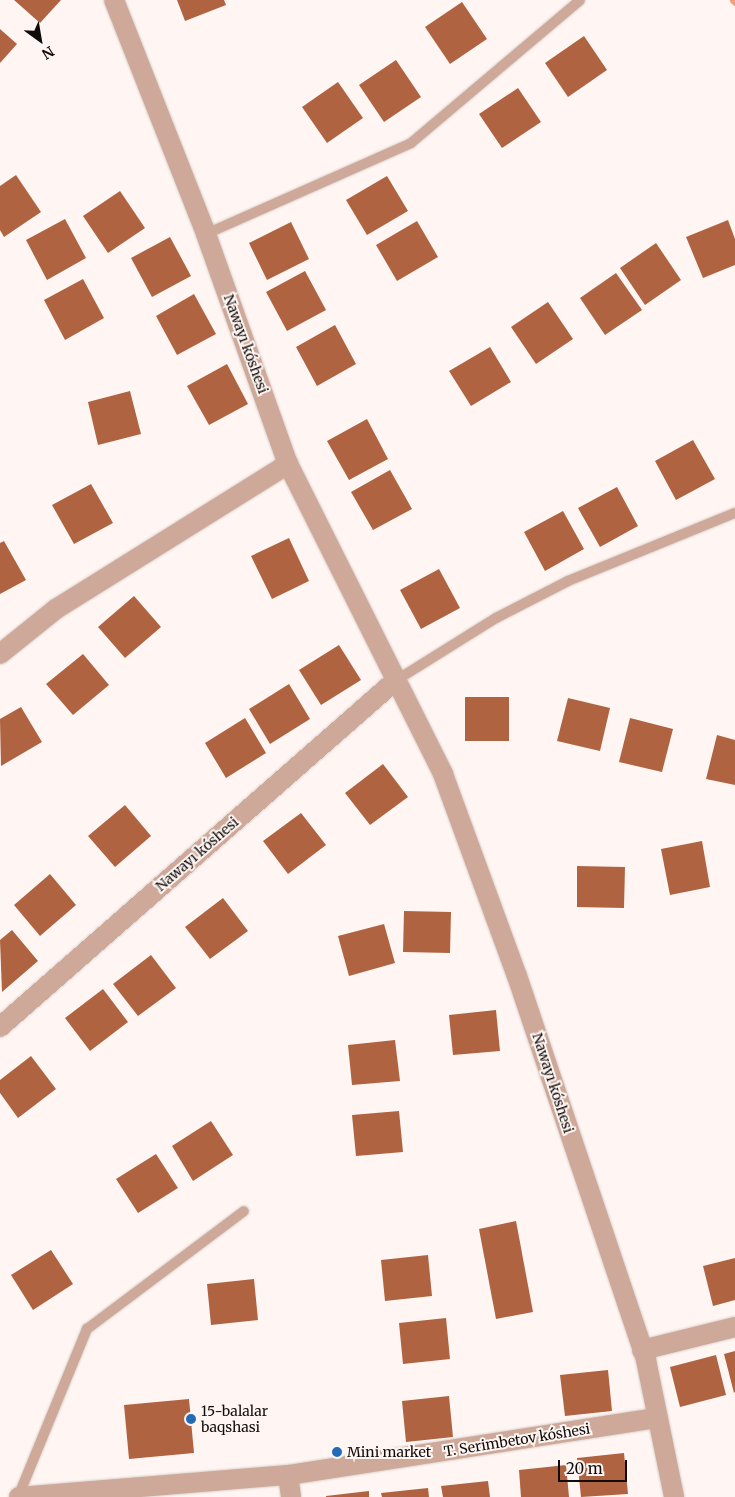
<!DOCTYPE html>
<html>
<head>
<meta charset="utf-8">
<style>
	body { margin:0 }
	#map { position:relative; width:735px; height:1497px; overflow:hidden; background:#fff6f3; font-family:Merriweather,serif }
	div>[style] { position:absolute }
	[style*='--x'] { left:calc(var(--x)*1px); top:calc(var(--y)*1px); width:calc(var(--w)*1px); rotate:calc(var(--a)*1deg) }
	.stream>* { height:7px; margin:-3.5px; padding:0 3.5px; transform-origin:3.5px; border-radius:3.5px; background:#f19f7c }
	.building>* { inset:0; background:#af6341 }
	.roads { filter:drop-shadow(0 0 1px #d9d1ce) drop-shadow(0 0 1px #d9d1ce) }
	.service>* { height:10px; margin:-5px; padding:0 5px; transform-origin:5px; border-radius:5px; background:#cea999 }
	.minor>* { height:20px; margin:-10px; padding:0 10px; transform-origin:10px; border-radius:10px; background:#cea999 }
	.dots>* { width:14px; height:14px; translate:-50% -50%; box-sizing:border-box; border:2px solid #fff6f3; border-radius:50% }
	span { translate:-50% -50%; white-space:nowrap; text-align:center; line-height:1.15; -webkit-text-stroke:4px #fff6f3; paint-order:stroke }
	.street-label { font-size:14px; color:#100c0a }
	.poi-label { font-size:14px; color:#100c0a }
	.left { translate:0 -50%; text-align:left }
	.north { position:absolute; left:15px; top:15px; width:50px; height:50px; -webkit-text-stroke:4px #fff6f3; paint-order:stroke; rotate:148deg; font-size:14px; font-weight:700; line-height:20px; text-align:center; color:#100c0a }
	.north::after { content:''; display:block; margin:auto; width:18px; height:22px; background:#100c0a; clip-path:polygon(50% 0,100% 100%,50% 72%,0 100%) }
	.scale { position:absolute; left:558px; top:1460px; width:69px; height:22px; box-sizing:border-box; border:2px solid #100c0a; border-top:0; padding-left:6px; font-size:15px; line-height:18px; white-space:nowrap; color:#100c0a; -webkit-text-stroke:4px #fff6f3; paint-order:stroke }
</style>
</head>
<body>
<div id="map">
	<div class="stream">
		<div style="--x:733;--y:0;--w:3;--a:45"></div>
	</div>
	<div class="building">
		<div style="clip-path:polygon(14px 0,61px 0,40px 23px)"></div>
		<div style="clip-path:polygon(177px 0,224px 0,226px 5px,185px 21px)"></div>
		<div style="clip-path:polygon(462px 2px,487px 39px,450px 64px,425px 27px)"></div>
		<div style="clip-path:polygon(0 29px,17px 44px,0 63px)"></div>
		<div style="clip-path:polygon(584px 36px,607px 70px,568px 97px,545px 63px)"></div>
		<div style="clip-path:polygon(396px 60px,421px 97px,384px 122px,359px 85px)"></div>
		<div style="clip-path:polygon(338px 82px,363px 118px,327px 143px,302px 107px)"></div>
		<div style="clip-path:polygon(518px 88px,541px 122px,502px 148px,479px 114px)"></div>
		<div style="clip-path:polygon(16px 175px,41px 212px,4px 237px,0 230px,0 186px)"></div>
		<div style="clip-path:polygon(387px 176px,408px 211px,367px 235px,346px 200px)"></div>
		<div style="clip-path:polygon(120px 191px,145px 228px,108px 253px,83px 216px)"></div>
		<div style="clip-path:polygon(65px 219px,86px 258px,47px 280px,26px 240px)"></div>
		<div style="clip-path:polygon(728px 220px,735px 239px,735px 265px,703px 278px,686px 237px)"></div>
		<div style="clip-path:polygon(417px 221px,438px 257px,397px 281px,376px 245px)"></div>
		<div style="clip-path:polygon(291px 222px,309px 259px,267px 280px,249px 243px)"></div>
		<div style="clip-path:polygon(170px 237px,191px 276px,152px 297px,131px 258px)"></div>
		<div style="clip-path:polygon(656px 243px,681px 280px,645px 305px,620px 268px)"></div>
		<div style="clip-path:polygon(305px 271px,326px 310px,287px 331px,266px 292px)"></div>
		<div style="clip-path:polygon(616px 273px,642px 310px,605px 335px,580px 298px)"></div>
		<div style="clip-path:polygon(83px 279px,104px 318px,65px 340px,44px 300px)"></div>
		<div style="clip-path:polygon(194px 294px,216px 334px,177px 355px,156px 316px)"></div>
		<div style="clip-path:polygon(548px 302px,573px 339px,536px 364px,511px 327px)"></div>
		<div style="clip-path:polygon(335px 325px,356px 364px,317px 386px,296px 347px)"></div>
		<div style="clip-path:polygon(490px 347px,511px 382px,471px 406px,449px 371px)"></div>
		<div style="clip-path:polygon(227px 364px,248px 404px,209px 425px,187px 386px)"></div>
		<div style="clip-path:polygon(130px 391px,141px 434px,98px 445px,88px 402px)"></div>
		<div style="clip-path:polygon(367px 419px,388px 459px,349px 480px,327px 441px)"></div>
		<div style="clip-path:polygon(693px 440px,715px 479px,676px 500px,655px 461px)"></div>
		<div style="clip-path:polygon(390px 470px,412px 509px,373px 530px,351px 492px)"></div>
		<div style="clip-path:polygon(91px 484px,113px 523px,74px 544px,52px 505px)"></div>
		<div style="clip-path:polygon(617px 487px,638px 526px,600px 547px,578px 508px)"></div>
		<div style="clip-path:polygon(563px 511px,584px 549px,545px 571px,524px 532px)"></div>
		<div style="clip-path:polygon(289px 538px,309px 581px,272px 599px,251px 556px)"></div>
		<div style="clip-path:polygon(4px 541px,26px 580px,0 594px,0 543px)"></div>
		<div style="clip-path:polygon(439px 569px,460px 608px,421px 629px,400px 590px)"></div>
		<div style="clip-path:polygon(134px 596px,161px 627px,125px 658px,98px 627px)"></div>
		<div style="clip-path:polygon(339px 645px,361px 680px,321px 705px,299px 670px)"></div>
		<div style="clip-path:polygon(83px 654px,109px 685px,73px 715px,46px 684px)"></div>
		<div style="clip-path:polygon(289px 684px,310px 719px,270px 744px,249px 709px)"></div>
		<div style="clip-path:polygon(465px 697px,509px 697px,509px 741px,465px 741px)"></div>
		<div style="clip-path:polygon(568px 698px,610px 708px,600px 751px,557px 741px)"></div>
		<div style="clip-path:polygon(21px 707px,42px 742px,1px 766px,0 719px)"></div>
		<div style="clip-path:polygon(245px 718px,266px 753px,226px 778px,205px 743px)"></div>
		<div style="clip-path:polygon(630px 718px,673px 729px,662px 772px,619px 762px)"></div>
		<div style="clip-path:polygon(717px 735px,735px 740px,735px 785px,706px 779px)"></div>
		<div style="clip-path:polygon(383px 764px,408px 797px,370px 825px,345px 793px)"></div>
		<div style="clip-path:polygon(125px 805px,151px 836px,115px 867px,88px 836px)"></div>
		<div style="clip-path:polygon(301px 813px,326px 845px,288px 874px,263px 841px)"></div>
		<div style="clip-path:polygon(702px 841px,710px 887px,670px 895px,661px 849px)"></div>
		<div style="clip-path:polygon(577px 866px,625px 867px,624px 908px,577px 907px)"></div>
		<div style="clip-path:polygon(50px 874px,76px 905px,40px 936px,14px 905px)"></div>
		<div style="clip-path:polygon(223px 898px,248px 931px,210px 959px,185px 927px)"></div>
		<div style="clip-path:polygon(404px 911px,451px 912px,450px 953px,403px 952px)"></div>
		<div style="clip-path:polygon(384px 924px,395px 963px,349px 976px,338px 936px)"></div>
		<div style="clip-path:polygon(12px 930px,38px 961px,2px 992px,0 940px)"></div>
		<div style="clip-path:polygon(151px 955px,176px 988px,138px 1016px,113px 984px)"></div>
		<div style="clip-path:polygon(103px 989px,128px 1022px,90px 1051px,65px 1018px)"></div>
		<div style="clip-path:polygon(496px 1010px,500px 1051px,453px 1055px,449px 1015px)"></div>
		<div style="clip-path:polygon(395px 1040px,400px 1081px,352px 1085px,348px 1045px)"></div>
		<div style="clip-path:polygon(31px 1056px,56px 1089px,18px 1118px,0 1093px,0 1080px)"></div>
		<div style="clip-path:polygon(399px 1111px,403px 1152px,356px 1156px,352px 1115px)"></div>
		<div style="clip-path:polygon(211px 1121px,233px 1155px,193px 1181px,172px 1146px)"></div>
		<div style="clip-path:polygon(156px 1154px,178px 1188px,138px 1213px,116px 1179px)"></div>
		<div style="clip-path:polygon(516px 1221px,533px 1312px,496px 1319px,479px 1229px)"></div>
		<div style="clip-path:polygon(51px 1250px,73px 1284px,33px 1310px,11px 1275px)"></div>
		<div style="clip-path:polygon(428px 1255px,432px 1296px,385px 1301px,381px 1260px)"></div>
		<div style="clip-path:polygon(735px 1258px,735px 1300px,713px 1306px,703px 1266px)"></div>
		<div style="clip-path:polygon(254px 1279px,258px 1320px,211px 1325px,207px 1284px)"></div>
		<div style="clip-path:polygon(446px 1318px,450px 1359px,403px 1364px,399px 1323px)"></div>
		<div style="clip-path:polygon(735px 1351px,735px 1392px,734px 1393px,724px 1354px)"></div>
		<div style="clip-path:polygon(716px 1355px,726px 1395px,680px 1407px,670px 1367px)"></div>
		<div style="clip-path:polygon(608px 1370px,612px 1411px,565px 1416px,560px 1375px)"></div>
		<div style="clip-path:polygon(449px 1396px,453px 1437px,406px 1442px,402px 1401px)"></div>
		<div style="clip-path:polygon(189px 1399px,194px 1453px,129px 1459px,124px 1405px)"></div>
		<div style="clip-path:polygon(624px 1453px,628px 1494px,581px 1497px,577px 1458px)"></div>
		<div style="clip-path:polygon(566px 1465px,569px 1497px,521px 1497px,519px 1470px)"></div>
		<div style="clip-path:polygon(488px 1481px,490px 1497px,443px 1497px,441px 1486px)"></div>
		<div style="clip-path:polygon(428px 1488px,429px 1497px,382px 1497px,381px 1493px)"></div>
		<div style="clip-path:polygon(369px 1491px,369px 1497px,326px 1497px,326px 1496px)"></div>
	</div>
	<div class="roads">
		<div class="service">
			<div style="--x:206;--y:234;--w:224;--a:-23.9"></div>
			<div style="--x:411;--y:143;--w:221;--a:-40.2"></div>
			<div style="--x:395;--y:681;--w:119;--a:-32"></div>
			<div style="--x:496;--y:618;--w:81;--a:-27.2"></div>
			<div style="--x:568;--y:581;--w:180;--a:-22.2"></div>
			<div style="--x:18;--y:1497;--w:182;--a:-67.7"></div>
			<div style="--x:87;--y:1329;--w:196;--a:-36.9"></div>
		</div>
		<div class="minor">
			<div style="--x:114;--y:0;--w:251;--a:68.5"></div>
			<div style="--x:206;--y:234;--w:244;--a:70.4"></div>
			<div style="--x:288;--y:464;--w:347;--a:63.4"></div>
			<div style="--x:443;--y:774;--w:215;--a:69.9"></div>
			<div style="--x:517;--y:976;--w:405;--a:71.4"></div>
			<div style="--x:646;--y:1360;--w:140;--a:78.4"></div>
			<div style="--x:0;--y:654;--w:72;--a:-38.8"></div>
			<div style="--x:56;--y:609;--w:274;--a:-32"></div>
			<div style="--x:0;--y:1027;--w:525;--a:-41.22"></div>
			<div style="--x:642;--y:1350;--w:96;--a:-13.9"></div>
			<div style="--x:288;--y:1475;--w:22;--a:82"></div>
			<div style="--x:19;--y:1497;--w:270;--a:-4.7"></div>
			<div style="--x:288;--y:1475;--w:374;--a:-8.8"></div>
		</div>
	</div>
	<div class="dots">
		<div style="left:191px;top:1419px;background:#236abb"></div>
		<div style="left:337px;top:1452px;background:#236abb"></div>
	</div>
	<div class="street-label">
		<span style="left:246px;top:344px;rotate:70deg">Nawayı kóshesi</span>
		<span style="left:197px;top:854px;rotate:-41deg">Nawayı kóshesi</span>
		<span style="left:553px;top:1083px;rotate:72deg">Nawayı kóshesi</span>
		<span style="left:517px;top:1440px;rotate:-9deg">T. Serimbetov kóshesi</span>
	</div>
	<div class="poi-label">
		<span class="left" style="left:201px;top:1419px">15-balalar<br>baqshasi</span>
		<span class="left" style="left:347px;top:1452px">Mini market</span>
	</div>
	<div class="north">N</div>
	<div class="scale">20 m</div>
</div>
</body>
</html>
